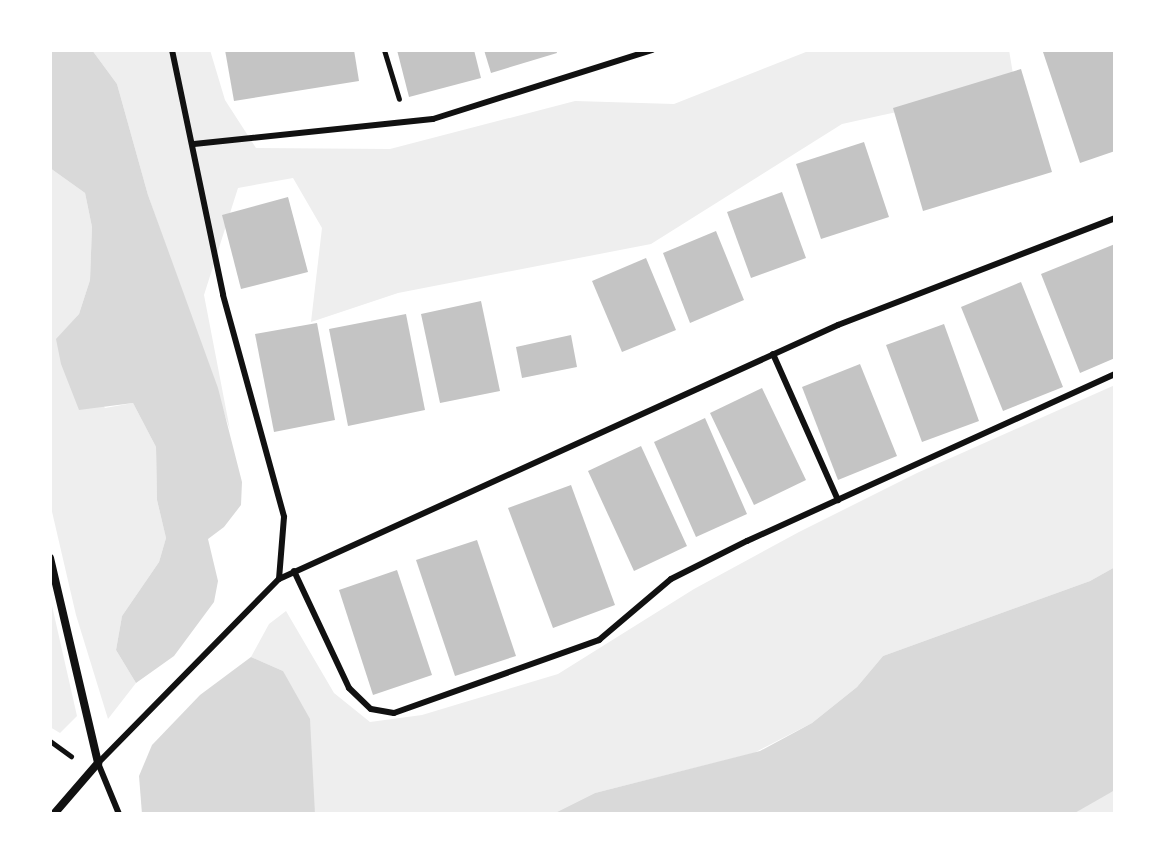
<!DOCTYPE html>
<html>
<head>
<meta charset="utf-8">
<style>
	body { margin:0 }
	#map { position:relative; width:1165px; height:864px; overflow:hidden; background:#fff; font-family:Manrope,sans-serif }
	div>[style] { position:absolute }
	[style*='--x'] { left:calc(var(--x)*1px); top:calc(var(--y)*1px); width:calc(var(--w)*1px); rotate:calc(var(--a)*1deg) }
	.green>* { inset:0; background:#eee }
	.water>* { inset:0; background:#d9d9d9 }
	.building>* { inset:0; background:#c4c4c4 }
	.path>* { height:5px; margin:-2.5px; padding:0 2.5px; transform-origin:2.5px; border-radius:2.5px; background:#111 }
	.service>* { height:6px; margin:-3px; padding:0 3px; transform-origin:3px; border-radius:3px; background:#111 }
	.minor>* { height:8px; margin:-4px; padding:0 4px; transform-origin:4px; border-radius:4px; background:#111 }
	span { translate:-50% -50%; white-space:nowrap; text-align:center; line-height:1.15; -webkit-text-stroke:6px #fff; paint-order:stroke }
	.frame { position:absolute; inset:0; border:52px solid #fff; pointer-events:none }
</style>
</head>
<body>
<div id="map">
	<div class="green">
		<div style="clip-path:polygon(92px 50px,210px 50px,225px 100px,256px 148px,390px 149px,575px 101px,674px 104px,811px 50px,1009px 50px,1015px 86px,842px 124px,651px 244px,398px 293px,311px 322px,322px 228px,293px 178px,238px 188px,204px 295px,230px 430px,148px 195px,117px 84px)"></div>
		<div style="clip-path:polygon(50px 168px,85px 193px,92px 227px,90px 280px,79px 314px,57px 339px,105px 408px,133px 403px,156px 447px,157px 500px,166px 538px,159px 562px,122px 616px,116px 650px,136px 683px,108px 719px,76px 615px,50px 503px)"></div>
		<div style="clip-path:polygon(1115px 385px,1115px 567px,1090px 581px,883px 656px,857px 687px,812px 723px,754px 753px,595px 793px,553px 814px,315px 814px,283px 671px,251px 657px,269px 624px,286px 611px,334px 693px,370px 722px,422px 715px,558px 674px,694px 589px,799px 532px,917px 473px)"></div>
		<div style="clip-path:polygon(50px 597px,77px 716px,60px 733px,50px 727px)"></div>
		<div style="clip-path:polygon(1115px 790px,1115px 814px,1073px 814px,1092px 801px)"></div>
	</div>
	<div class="water">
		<div style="clip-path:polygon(50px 50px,92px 50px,117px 84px,148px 195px,218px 388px,242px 482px,241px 505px,224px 527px,208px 539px,218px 581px,214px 602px,174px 656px,136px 683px,116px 650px,122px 616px,159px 562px,166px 538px,157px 500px,156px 447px,133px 403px,79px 410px,61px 364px,56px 339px,79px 314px,90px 280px,92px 227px,85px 193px,50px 168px)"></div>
		<div style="clip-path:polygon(1115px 567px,1115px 790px,1073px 814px,553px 814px,595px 793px,760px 751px,812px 723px,857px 687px,883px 656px,1090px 581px)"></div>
		<div style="clip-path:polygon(251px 657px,283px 671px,310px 719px,315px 814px,142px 814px,139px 776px,152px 745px,200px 695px)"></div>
	</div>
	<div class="building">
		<div style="clip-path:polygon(225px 50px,354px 50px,359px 81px,234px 101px)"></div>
		<div style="clip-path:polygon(397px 50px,474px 50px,481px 78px,409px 97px)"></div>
		<div style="clip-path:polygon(484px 50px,556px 50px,557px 53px,491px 73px)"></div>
		<div style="clip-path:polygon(1048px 50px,1115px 50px,1115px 151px,1080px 163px,1043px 52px)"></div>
		<div style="clip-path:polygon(1021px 69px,1052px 172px,923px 211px,893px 108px)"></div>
		<div style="clip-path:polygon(864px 142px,889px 217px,821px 239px,796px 164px)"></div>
		<div style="clip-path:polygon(782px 192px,806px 258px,751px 278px,727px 212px)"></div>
		<div style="clip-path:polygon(288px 197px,308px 272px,241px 289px,222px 215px)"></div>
		<div style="clip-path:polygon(716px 231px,744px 300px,690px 323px,663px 253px)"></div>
		<div style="clip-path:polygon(1115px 244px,1115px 358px,1080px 373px,1041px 274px)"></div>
		<div style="clip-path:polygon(646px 258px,676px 330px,622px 352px,592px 281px)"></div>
		<div style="clip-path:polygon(1021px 282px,1063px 387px,1003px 411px,961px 307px)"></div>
		<div style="clip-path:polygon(481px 301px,500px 391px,440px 403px,421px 314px)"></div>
		<div style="clip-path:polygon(406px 314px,425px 410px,348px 426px,329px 329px)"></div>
		<div style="clip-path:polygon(317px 323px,335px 420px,274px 432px,255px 334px)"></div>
		<div style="clip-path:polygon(944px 324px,979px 421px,922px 442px,886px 345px)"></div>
		<div style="clip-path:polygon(571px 335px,577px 367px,522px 378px,516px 347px)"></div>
		<div style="clip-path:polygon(860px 364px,897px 456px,838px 480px,802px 387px)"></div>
		<div style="clip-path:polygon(762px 388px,806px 480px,754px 505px,710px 413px)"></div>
		<div style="clip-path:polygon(705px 418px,747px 514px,696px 537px,654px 442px)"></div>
		<div style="clip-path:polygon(641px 446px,687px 546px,634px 571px,588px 471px)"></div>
		<div style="clip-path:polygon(571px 485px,615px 605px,553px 628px,508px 508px)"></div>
		<div style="clip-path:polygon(477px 540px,516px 656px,455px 676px,416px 560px)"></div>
		<div style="clip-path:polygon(397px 570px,432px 675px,373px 695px,339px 590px)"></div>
	</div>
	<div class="path">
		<div style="--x:384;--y:50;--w:51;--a:73"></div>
		<div style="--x:50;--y:741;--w:26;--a:36"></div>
	</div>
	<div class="service">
		<div style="--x:172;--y:50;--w:250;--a:78.2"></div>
		<div style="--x:223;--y:295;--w:230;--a:74.6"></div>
		<div style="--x:284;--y:517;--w:62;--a:94.6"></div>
		<div style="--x:194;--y:144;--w:240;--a:-6"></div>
		<div style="--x:433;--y:119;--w:230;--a:-17.5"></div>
		<div style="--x:773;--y:354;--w:160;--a:66"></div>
		<div style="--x:294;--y:571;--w:129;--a:64.8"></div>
		<div style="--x:349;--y:688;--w:30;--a:44"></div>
		<div style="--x:371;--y:709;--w:23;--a:10"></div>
		<div style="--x:394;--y:713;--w:218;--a:-19.6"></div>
		<div style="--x:599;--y:640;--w:94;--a:-40.3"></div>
		<div style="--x:671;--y:579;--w:85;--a:-26.6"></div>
		<div style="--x:747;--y:541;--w:404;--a:-24.4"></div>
		<div style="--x:119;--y:814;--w:55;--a:-112.4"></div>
		<div style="--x:98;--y:763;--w:258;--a:-45.5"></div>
		<div style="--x:279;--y:579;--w:614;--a:-24.44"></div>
		<div style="--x:838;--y:325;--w:297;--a:-21.1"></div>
	</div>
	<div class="minor">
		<div style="--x:50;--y:558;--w:211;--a:76.8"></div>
		<div style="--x:98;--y:763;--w:67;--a:130.8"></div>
	</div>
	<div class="frame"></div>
</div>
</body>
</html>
